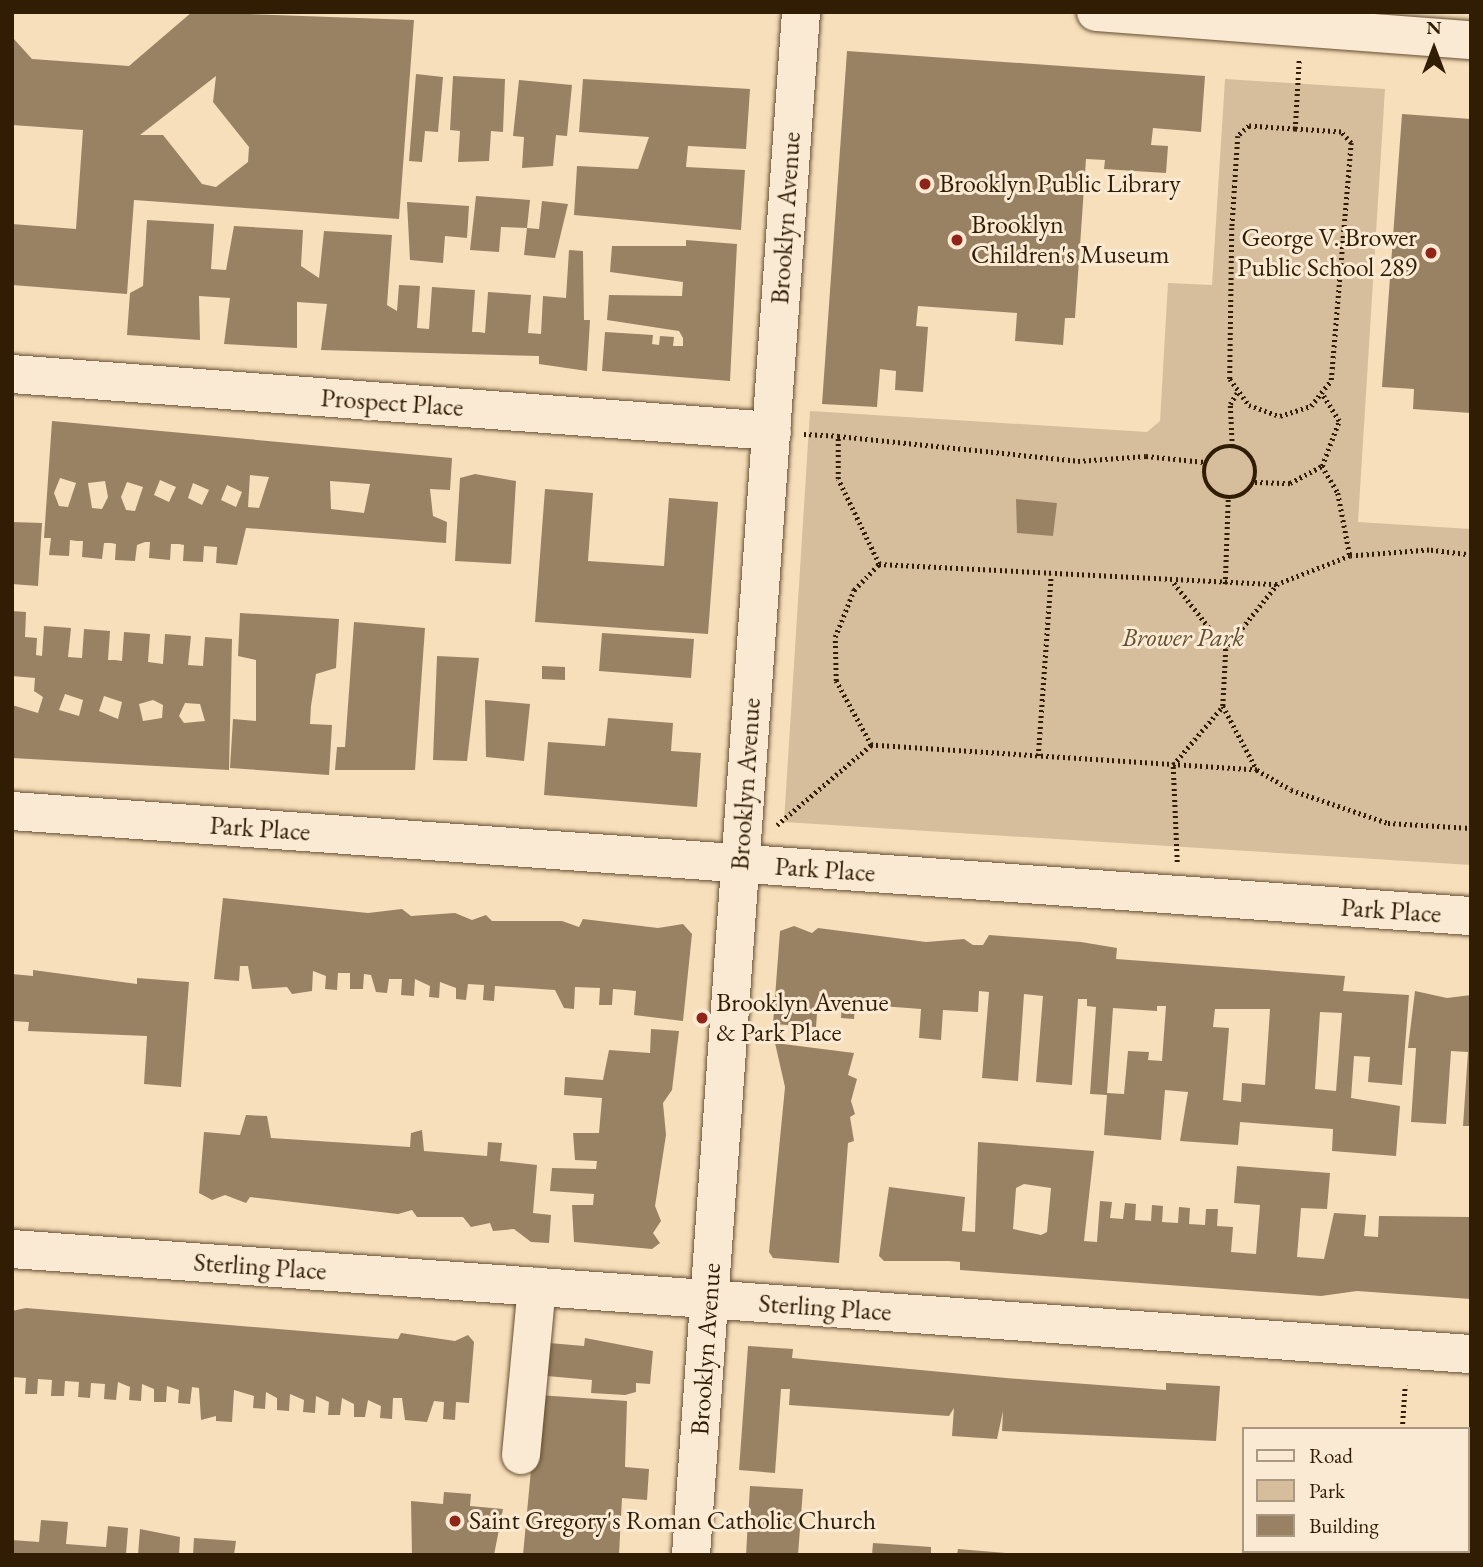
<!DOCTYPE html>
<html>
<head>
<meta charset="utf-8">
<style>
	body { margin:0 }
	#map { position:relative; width:1483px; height:1567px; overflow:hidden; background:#f8dfbb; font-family:"EB Garamond",serif }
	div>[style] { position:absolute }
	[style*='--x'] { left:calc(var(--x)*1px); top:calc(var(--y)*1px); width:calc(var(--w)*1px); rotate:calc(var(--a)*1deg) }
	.green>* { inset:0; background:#d6be9c }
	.building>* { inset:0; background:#988263 }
	.path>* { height:4.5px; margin-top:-2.25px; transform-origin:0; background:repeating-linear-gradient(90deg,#311d04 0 2px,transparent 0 5.5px) }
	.path>.ring { margin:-2.25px; padding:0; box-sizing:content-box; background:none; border:4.5px solid #311d04; border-radius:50% }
	.roads { filter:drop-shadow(0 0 2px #634e32) drop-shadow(0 0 2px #634e32) }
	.minor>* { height:38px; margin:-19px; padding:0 19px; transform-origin:19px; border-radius:19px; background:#faead3 }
	.dots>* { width:19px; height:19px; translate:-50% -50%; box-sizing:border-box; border:4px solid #faead3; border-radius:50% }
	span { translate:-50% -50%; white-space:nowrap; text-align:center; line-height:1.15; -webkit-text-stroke:6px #faead3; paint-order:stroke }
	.poi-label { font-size:26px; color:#311d04 }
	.left { translate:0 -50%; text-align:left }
	.right { translate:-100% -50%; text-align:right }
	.street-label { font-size:26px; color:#311d04 }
	.park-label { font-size:26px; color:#634d32; font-style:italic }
	.frame { position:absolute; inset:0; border:14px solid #311d04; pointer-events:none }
	.legend { position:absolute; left:1242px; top:1427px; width:228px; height:126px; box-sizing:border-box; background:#faead3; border:2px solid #aa9880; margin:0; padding:9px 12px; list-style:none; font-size:21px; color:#311d04 }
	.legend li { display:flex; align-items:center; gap:14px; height:35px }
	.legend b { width:35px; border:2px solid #aa9880 }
	.north { position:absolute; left:1399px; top:14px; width:70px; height:70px; -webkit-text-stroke:5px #faead3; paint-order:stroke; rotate:0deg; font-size:19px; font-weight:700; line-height:28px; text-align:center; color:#311d04 }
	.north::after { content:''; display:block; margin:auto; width:24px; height:32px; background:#311d04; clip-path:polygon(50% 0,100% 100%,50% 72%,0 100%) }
</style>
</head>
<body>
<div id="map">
	<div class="green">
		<div style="clip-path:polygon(1225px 79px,1385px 89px,1358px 522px,1471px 529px,1471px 865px,784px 822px,810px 411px,1147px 432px,1160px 421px,1168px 283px,1212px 285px)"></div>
	</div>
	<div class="building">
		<div style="clip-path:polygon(evenodd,192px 12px,414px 20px,399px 219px,134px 200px,127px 294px,12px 285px,12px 224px,76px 229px,83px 130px,12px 125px,13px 38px,32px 59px,129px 66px,192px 12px,216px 76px,213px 102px,249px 147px,248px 162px,216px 187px,202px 184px,163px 135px,140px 135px,216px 76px)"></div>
		<div style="clip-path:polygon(847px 51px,1205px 76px,1201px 132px,1153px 128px,1151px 145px,1168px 146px,1166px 173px,1104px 169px,1105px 160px,1086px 159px,1075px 318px,1065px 318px,1063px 345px,1015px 341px,1017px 313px,918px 306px,916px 326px,928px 327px,923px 392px,895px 390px,896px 371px,880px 369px,877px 407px,822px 404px)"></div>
		<div style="clip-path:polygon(416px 74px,443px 77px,438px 132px,425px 131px,422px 162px,409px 161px)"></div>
		<div style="clip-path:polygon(453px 76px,505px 79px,503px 132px,491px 131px,489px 161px,458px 162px,460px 131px,450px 130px)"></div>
		<div style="clip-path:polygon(583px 79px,750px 89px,746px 149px,688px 146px,686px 167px,745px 170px,741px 230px,574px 215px,577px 166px,638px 169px,649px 137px,579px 132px)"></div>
		<div style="clip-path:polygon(519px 80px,572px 85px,567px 136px,556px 135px,553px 166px,522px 168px,524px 137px,513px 136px)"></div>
		<div style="clip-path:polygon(1402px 114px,1471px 119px,1471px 413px,1413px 409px,1414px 389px,1382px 387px)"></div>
		<div style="clip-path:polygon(476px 196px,530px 200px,527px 228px,501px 227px,499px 252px,470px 250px)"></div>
		<div style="clip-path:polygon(542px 201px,568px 204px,555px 258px,524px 255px,527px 228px,539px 229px)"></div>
		<div style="clip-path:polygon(407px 202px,469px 206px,467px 238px,445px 236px,443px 263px,410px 260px)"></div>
		<div style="clip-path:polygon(147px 220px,214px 224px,211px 269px,226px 270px,234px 226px,303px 230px,301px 266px,319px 278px,324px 231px,392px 235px,387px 305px,397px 311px,399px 285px,420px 286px,417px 328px,429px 329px,432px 287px,475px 290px,472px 332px,478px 332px,485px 333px,488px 292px,531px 295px,528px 333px,541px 334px,543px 296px,566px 298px,569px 250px,583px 251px,584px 320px,590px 320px,587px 371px,539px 364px,539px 356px,321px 350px,327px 304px,297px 302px,297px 348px,224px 344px,230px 298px,199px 296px,200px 340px,127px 335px,130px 293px,143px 286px)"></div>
		<div style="clip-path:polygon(686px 240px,737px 244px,730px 381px,602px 371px,605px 332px,653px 335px,652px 344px,659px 345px,660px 336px,674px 337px,673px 346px,683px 346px,683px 338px,679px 331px,607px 320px,609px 295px,682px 296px,683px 282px,610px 272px,612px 246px,686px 246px)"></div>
		<div style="clip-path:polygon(evenodd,52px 421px,452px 458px,450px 490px,430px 489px,433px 516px,447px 522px,446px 543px,246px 528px,237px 565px,216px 563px,217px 547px,204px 546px,203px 562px,183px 561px,184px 545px,179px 544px,171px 544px,170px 560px,149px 558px,150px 542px,145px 542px,137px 545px,135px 561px,115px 560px,116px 544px,111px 543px,104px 543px,102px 559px,82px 557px,83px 541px,77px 541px,70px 540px,69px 556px,49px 555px,51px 538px,44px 538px,52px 421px,250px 475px,269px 477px,259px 508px,248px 507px,250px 475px,52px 421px,60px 478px,76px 483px,68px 507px,59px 506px,54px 493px,60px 478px,52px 421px,160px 480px,176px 487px,169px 502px,154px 495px,160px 480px,52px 421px,105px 481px,108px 497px,102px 509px,92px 508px,88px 483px,105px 481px,52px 421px,330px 481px,370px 484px,364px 513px,331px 509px,330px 481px,52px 421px,127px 482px,143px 487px,135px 511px,126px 510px,121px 497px,127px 482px,52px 421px,193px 483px,209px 490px,202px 505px,188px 498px,193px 483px,52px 421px,227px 485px,242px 492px,236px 507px,221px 500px,227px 485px)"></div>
		<div style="clip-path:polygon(475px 474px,516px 481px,511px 564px,455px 561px,460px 478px)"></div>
		<div style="clip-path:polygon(545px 489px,593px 493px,588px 561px,664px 566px,669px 498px,718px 502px,708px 634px,535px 622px)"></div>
		<div style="clip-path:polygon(1016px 499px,1057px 503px,1053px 536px,1017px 533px)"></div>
		<div style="clip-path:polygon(12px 522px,42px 523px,38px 586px,12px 584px)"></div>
		<div style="clip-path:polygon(evenodd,12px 611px,26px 612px,25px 637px,37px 638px,36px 655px,42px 656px,44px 626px,71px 628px,68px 657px,82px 658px,84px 629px,110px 631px,108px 660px,115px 660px,122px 661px,124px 632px,150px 634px,148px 662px,163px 664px,165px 634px,191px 636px,188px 665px,203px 666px,205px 637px,232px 639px,229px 770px,12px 758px,12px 705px,38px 713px,43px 697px,34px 691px,35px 678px,12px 676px,12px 611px,65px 694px,83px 700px,79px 716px,59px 710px,65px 694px,12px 611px,104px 696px,122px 702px,118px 719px,99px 711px,104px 696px,12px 611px,153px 700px,163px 705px,162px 718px,143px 721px,139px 704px,153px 700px,12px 611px,185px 703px,200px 704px,205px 721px,184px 723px,179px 716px,185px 703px)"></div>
		<div style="clip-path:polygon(240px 613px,339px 619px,336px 668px,316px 674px,311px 706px,310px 724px,332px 725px,329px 775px,230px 768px,233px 719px,256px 721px,256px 660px,238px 656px)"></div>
		<div style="clip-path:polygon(354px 622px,425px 628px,415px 770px,335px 770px,337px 747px,345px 747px)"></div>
		<div style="clip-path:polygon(602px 633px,694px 639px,691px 678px,599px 671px)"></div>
		<div style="clip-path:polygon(437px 656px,479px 658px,467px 761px,433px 760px)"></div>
		<div style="clip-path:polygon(542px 666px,565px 667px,565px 680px,542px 679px)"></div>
		<div style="clip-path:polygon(485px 700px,530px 704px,524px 761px,486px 757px)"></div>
		<div style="clip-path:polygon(608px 718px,673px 723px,671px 751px,701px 753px,697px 807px,544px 795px,548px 742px,605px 746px)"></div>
		<div style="clip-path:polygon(223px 898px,368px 913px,402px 909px,411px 916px,455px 913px,472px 920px,486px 915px,492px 921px,562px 921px,579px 927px,583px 919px,658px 928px,683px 924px,692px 934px,683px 1021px,634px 1015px,636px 991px,626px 990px,613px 989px,612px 1005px,599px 1005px,600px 988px,575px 987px,574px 1009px,564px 1008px,555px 990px,495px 986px,494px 1001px,483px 1000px,484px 985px,468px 984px,466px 1000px,456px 999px,456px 988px,440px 982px,439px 998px,429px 997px,430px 986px,415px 979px,414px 996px,401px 995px,402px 979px,389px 979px,387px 993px,376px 992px,371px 975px,364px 974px,363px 989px,350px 989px,350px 973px,338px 973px,337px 990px,325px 989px,326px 976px,313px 971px,312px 991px,292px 994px,287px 987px,252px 989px,248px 966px,240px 966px,239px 981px,214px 979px)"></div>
		<div style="clip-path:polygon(evenodd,794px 926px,812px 933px,818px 928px,926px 942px,964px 939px,973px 945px,983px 945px,989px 935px,1081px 942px,1117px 948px,1116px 959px,1345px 976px,1343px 991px,1409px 995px,1402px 1085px,1368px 1082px,1370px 1057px,1354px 1056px,1351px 1098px,1400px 1106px,1396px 1156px,1332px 1151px,1333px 1129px,1240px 1122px,1238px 1145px,1180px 1141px,1188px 1092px,1165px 1090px,1161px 1140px,1104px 1135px,1107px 1095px,1090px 1094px,1096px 1007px,1087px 1006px,1087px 999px,1078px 999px,1072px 1085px,1036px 1082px,1043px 996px,1024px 994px,1018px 1081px,982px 1078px,989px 992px,979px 991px,978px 1012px,943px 1010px,941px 1040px,919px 1038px,921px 1009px,855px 1004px,854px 1019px,841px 1018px,842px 1003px,818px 1001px,816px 1027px,773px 1024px,780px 931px,794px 926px,1157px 1006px,1166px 1006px,1162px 1061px,1148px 1060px,1149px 1052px,1128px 1051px,1124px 1094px,1107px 1093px,1113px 1008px,1157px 1011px,1157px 1006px,794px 926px,1215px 1009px,1270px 1009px,1265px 1085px,1242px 1083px,1241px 1102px,1223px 1100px,1229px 1028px,1213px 1027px,1215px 1009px,794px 926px,1320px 1012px,1342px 1013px,1336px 1091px,1315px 1089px,1320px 1012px)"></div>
		<div style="clip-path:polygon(33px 970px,137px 984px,137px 978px,189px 982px,181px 1087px,144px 1084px,147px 1036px,28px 1031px,29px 1022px,12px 1021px,12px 974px,33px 976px)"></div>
		<div style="clip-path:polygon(1415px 991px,1447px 998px,1471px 995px,1471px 1126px,1463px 1126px,1468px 1052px,1451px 1051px,1446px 1124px,1411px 1122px,1416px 1048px,1408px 1048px)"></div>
		<div style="clip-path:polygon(651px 1029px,679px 1031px,672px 1090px,663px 1103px,666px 1135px,655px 1206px,661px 1221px,653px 1233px,660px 1243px,652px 1249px,574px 1242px,572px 1205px,593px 1205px,594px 1194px,550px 1191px,552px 1168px,596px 1169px,597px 1161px,575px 1160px,573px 1133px,599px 1133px,602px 1098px,564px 1095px,565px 1077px,603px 1080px,609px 1050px,650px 1053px)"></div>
		<div style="clip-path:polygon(775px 1043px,854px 1053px,848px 1075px,857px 1079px,851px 1101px,855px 1114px,850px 1117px,854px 1141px,848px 1143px,839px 1263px,773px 1258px,769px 1252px,785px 1087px)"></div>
		<div style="clip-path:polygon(246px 1115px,267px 1116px,271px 1138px,410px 1147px,411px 1133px,422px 1130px,424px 1151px,487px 1156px,488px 1142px,502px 1143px,500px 1161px,537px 1165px,533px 1213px,551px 1215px,549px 1243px,531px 1242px,514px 1229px,493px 1231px,490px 1223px,471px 1227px,463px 1217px,417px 1217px,412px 1210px,398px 1214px,250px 1197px,246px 1203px,225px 1195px,212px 1200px,199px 1193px,204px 1132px,240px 1135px)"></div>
		<div style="clip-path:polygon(evenodd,978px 1142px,1094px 1151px,1084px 1241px,1097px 1242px,1100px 1201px,1112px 1202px,1110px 1218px,1123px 1219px,1125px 1203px,1136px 1204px,1135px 1220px,1151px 1221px,1152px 1205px,1163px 1206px,1162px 1222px,1178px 1223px,1179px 1207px,1190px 1208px,1189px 1224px,1205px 1225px,1206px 1209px,1218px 1209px,1217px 1226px,1233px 1227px,1231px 1252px,1256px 1254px,1260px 1205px,1234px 1203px,1237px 1166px,1330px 1173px,1327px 1209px,1301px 1208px,1297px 1257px,1324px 1259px,1334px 1213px,1366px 1215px,1364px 1236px,1378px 1237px,1379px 1216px,1471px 1217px,1471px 1299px,1357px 1291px,1321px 1296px,960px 1270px,960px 1262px,950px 1261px,884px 1261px,879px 1256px,889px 1187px,965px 1197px,962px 1231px,975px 1232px,978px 1142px,1024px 1184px,1051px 1188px,1047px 1232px,1041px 1235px,1013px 1229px,1016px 1188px,1024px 1184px)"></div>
		<div style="clip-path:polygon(26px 1308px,398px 1339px,401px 1333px,455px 1341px,468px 1335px,474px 1342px,469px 1403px,456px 1402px,455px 1420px,443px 1419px,444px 1402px,434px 1401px,427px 1422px,405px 1420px,402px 1398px,393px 1398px,392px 1419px,380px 1418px,381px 1406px,368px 1400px,365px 1417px,354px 1417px,354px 1404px,342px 1398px,340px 1415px,328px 1415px,329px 1402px,316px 1396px,315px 1413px,303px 1412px,304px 1400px,290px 1394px,289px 1411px,277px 1410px,277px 1398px,266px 1392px,265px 1409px,253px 1408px,254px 1396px,234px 1390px,232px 1422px,216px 1421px,216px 1416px,201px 1420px,199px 1388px,192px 1387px,190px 1404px,178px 1403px,179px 1390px,167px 1386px,166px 1402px,154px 1402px,154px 1389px,142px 1384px,141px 1401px,129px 1400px,130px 1387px,118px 1382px,116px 1400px,104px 1399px,105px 1384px,91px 1383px,90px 1398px,78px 1397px,79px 1382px,65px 1381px,64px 1396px,51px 1396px,52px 1380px,38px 1379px,37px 1394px,25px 1394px,26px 1378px,12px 1377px,12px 1311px)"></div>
		<div style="clip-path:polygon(585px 1338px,653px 1351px,650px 1384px,636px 1383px,636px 1392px,625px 1395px,591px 1393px,592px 1380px,547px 1376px,549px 1343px,584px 1346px)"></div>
		<div style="clip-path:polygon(748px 1346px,793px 1349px,792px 1358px,1006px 1378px,1166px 1390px,1166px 1383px,1220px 1386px,1216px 1441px,1002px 1431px,1003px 1411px,997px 1439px,952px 1436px,954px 1408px,949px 1416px,789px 1405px,790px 1389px,781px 1389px,775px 1473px,739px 1470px)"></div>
		<div style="clip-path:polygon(538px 1395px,627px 1401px,625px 1467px,649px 1469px,647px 1500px,622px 1498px,619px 1555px,523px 1555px)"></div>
		<div style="clip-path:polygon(1467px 1443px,1471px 1443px,1471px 1517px,1467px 1517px)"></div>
		<div style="clip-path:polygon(750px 1486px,803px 1489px,798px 1555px,746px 1555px)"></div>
		<div style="clip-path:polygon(444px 1492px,471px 1494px,470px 1506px,503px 1509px,494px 1555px,412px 1555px,411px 1501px,443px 1504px)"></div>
		<div style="clip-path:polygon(41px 1520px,68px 1522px,66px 1544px,106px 1547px,108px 1526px,128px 1528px,126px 1555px,12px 1555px,12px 1540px,39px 1542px)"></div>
		<div style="clip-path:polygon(140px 1529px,180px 1537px,179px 1555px,138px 1555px)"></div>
		<div style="clip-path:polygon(194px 1538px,236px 1541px,234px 1555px,193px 1555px)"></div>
		<div style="clip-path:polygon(873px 1543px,931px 1547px,931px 1555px,872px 1555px)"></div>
		<div style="clip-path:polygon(958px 1549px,1006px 1553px,1006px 1555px,957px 1555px)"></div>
	</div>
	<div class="path">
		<div style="--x:1295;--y:129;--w:46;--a:-176.3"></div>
		<div style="--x:1249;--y:126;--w:15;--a:138"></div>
		<div style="--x:1238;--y:136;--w:92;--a:93.7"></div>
		<div style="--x:1232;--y:228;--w:151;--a:90.8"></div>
		<div style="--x:1230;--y:379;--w:32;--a:54"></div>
		<div style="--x:1249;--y:405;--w:33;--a:20"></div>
		<div style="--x:1280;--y:416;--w:33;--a:-18"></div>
		<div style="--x:1311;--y:406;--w:33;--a:-52"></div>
		<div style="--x:1331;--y:380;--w:238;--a:-85.2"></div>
		<div style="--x:1351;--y:143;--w:15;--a:-132"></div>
		<div style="--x:1341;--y:132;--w:46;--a:-176.3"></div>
		<div style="--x:1295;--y:129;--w:69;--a:-86.7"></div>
		<div style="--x:804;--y:434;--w:34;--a:3"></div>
		<div class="ring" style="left:1204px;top:446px;width:47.5px;height:47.5px"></div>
		<div style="--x:1232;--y:446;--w:42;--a:-92.7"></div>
		<div style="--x:1230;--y:404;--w:13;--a:-58"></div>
		<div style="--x:1322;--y:466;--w:31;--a:59"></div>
		<div style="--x:1338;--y:493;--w:64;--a:79.2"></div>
		<div style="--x:1255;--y:482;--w:35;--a:2"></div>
		<div style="--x:1290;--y:483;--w:36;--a:-28"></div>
		<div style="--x:1322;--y:466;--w:48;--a:-69.3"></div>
		<div style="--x:1339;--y:421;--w:31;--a:-122"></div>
		<div style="--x:1471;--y:555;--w:42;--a:-173.2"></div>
		<div style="--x:1429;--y:550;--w:79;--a:175.7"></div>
		<div style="--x:1350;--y:556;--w:77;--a:158.7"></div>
		<div style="--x:1278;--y:584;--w:83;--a:128.7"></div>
		<div style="--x:1226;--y:649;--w:57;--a:93"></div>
		<div style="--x:1223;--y:706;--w:72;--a:62"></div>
		<div style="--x:1257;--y:770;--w:39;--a:30"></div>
		<div style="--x:1291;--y:790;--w:102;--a:18.8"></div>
		<div style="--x:1388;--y:823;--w:83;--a:3.4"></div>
		<div style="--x:879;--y:564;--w:94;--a:-115.8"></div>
		<div style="--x:838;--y:479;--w:43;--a:-90"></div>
		<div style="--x:838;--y:436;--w:241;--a:5.9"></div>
		<div style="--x:1078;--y:461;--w:68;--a:-4.2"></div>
		<div style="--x:1146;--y:456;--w:59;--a:5.8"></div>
		<div style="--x:1174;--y:583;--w:84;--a:51.8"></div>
		<div style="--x:1225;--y:584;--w:85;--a:-88"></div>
		<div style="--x:1038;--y:756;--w:182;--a:-85.9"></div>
		<div style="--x:1257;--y:770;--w:387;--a:-176.3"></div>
		<div style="--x:871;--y:745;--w:73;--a:-118.7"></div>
		<div style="--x:836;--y:681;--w:44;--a:-91.3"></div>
		<div style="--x:835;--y:637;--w:51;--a:-68"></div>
		<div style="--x:854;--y:590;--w:36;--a:-46"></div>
		<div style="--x:879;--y:564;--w:400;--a:2.9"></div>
		<div style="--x:777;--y:825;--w:123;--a:-40.4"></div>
		<div style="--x:1177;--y:862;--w:97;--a:-92.4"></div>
		<div style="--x:1173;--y:765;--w:77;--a:-49.7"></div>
		<div style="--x:1402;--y:1429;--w:44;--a:-86.1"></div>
		<div style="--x:1467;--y:1527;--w:4;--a:0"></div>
	</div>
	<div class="roads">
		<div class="minor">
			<div style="--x:1096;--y:12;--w:376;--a:4.3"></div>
			<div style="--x:12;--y:374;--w:762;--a:4.29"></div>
			<div style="--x:12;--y:811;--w:1463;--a:4.12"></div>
			<div style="--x:12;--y:1249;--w:1463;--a:4.12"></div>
			<div style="--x:521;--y:1455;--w:169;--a:-84.6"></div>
			<div style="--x:691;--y:1555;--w:1547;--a:-85.92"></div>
		</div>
	</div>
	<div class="dots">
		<div style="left:925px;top:184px;background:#8f2418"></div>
		<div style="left:957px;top:240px;background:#8f2418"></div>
		<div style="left:1431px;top:253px;background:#8f2418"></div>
		<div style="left:702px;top:1018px;background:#8f2418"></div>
		<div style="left:455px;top:1521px;background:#8f2418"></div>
	</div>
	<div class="poi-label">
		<span class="left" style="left:939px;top:184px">Brooklyn Public Library</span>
		<span class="left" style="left:971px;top:240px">Brooklyn<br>Children's Museum</span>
		<span class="right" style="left:1417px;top:253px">George V. Brower<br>Public School 289</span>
		<span class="left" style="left:716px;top:1018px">Brooklyn Avenue<br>&amp; Park Place</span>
		<span class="left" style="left:469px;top:1521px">Saint Gregory's Roman Catholic Church</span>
	</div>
	<div class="street-label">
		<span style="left:786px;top:218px;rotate:-86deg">Brooklyn Avenue</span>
		<span style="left:392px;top:403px;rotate:4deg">Prospect Place</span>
		<span style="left:746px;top:784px;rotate:-86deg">Brooklyn Avenue</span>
		<span style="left:260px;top:829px;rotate:4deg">Park Place</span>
		<span style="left:825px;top:870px;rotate:4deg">Park Place</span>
		<span style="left:1391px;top:911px;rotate:4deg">Park Place</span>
		<span style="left:260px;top:1267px;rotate:4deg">Sterling Place</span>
		<span style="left:825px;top:1308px;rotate:4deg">Sterling Place</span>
		<span style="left:706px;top:1349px;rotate:-86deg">Brooklyn Avenue</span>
	</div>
	<div class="park-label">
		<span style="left:1183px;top:638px">Brower Park</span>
	</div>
	<div class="frame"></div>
	<ul class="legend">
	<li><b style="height:9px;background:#faead3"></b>Road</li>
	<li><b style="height:19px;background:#d6be9c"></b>Park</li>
	<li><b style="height:19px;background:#988263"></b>Building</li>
	</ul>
	<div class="north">N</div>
</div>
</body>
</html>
